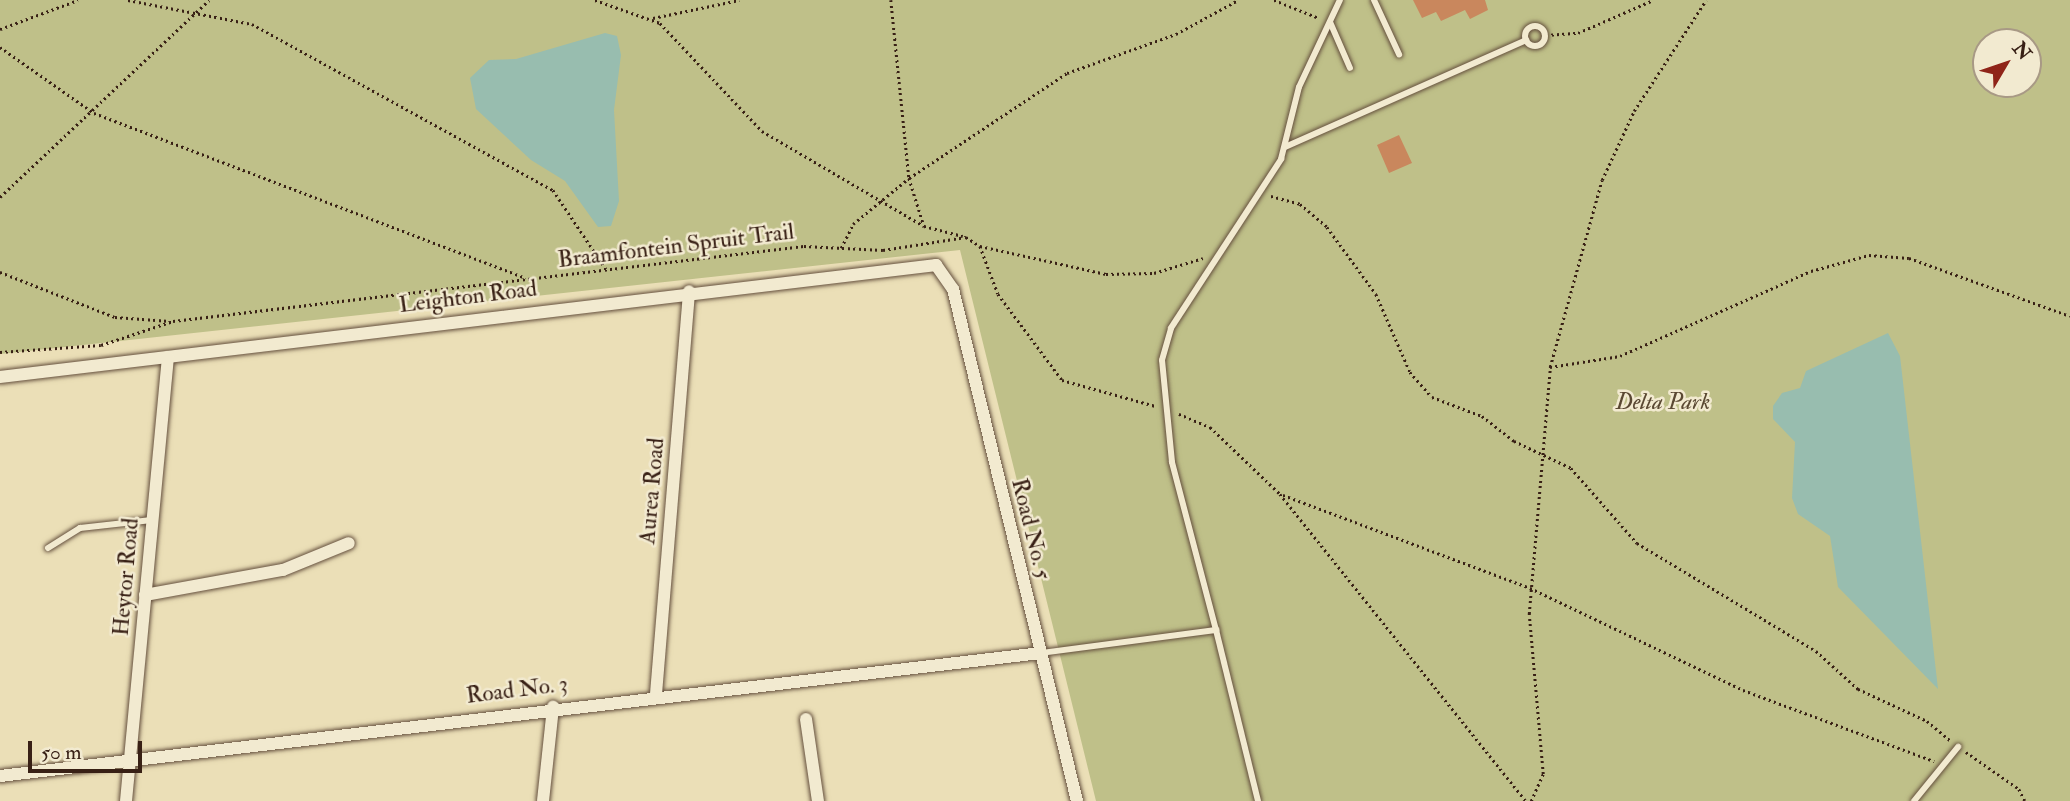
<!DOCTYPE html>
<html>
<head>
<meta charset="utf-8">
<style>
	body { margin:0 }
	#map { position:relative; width:2070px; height:801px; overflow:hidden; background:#ebdfb7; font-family:"IM FELL Double Pica",serif }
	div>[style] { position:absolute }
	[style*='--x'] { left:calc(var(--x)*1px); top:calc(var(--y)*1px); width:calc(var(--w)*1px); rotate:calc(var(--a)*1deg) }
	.green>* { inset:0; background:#bfc089 }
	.water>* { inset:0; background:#98bdaf }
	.building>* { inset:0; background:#c9875d }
	.path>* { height:2.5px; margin-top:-1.25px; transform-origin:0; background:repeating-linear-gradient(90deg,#382015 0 2px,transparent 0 5.5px) }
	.roads { filter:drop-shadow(0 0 2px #65503e) drop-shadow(0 0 2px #65503e) }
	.service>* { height:6px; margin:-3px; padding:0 3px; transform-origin:3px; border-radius:3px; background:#f2ead0 }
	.service>.ring { margin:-3px; padding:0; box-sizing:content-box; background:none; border:6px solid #f2ead0; border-radius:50% }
	.minor>* { height:12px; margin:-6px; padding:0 6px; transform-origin:6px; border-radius:6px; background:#f2ead0 }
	span { translate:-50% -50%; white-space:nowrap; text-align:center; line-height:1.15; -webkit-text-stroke:5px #f2ead0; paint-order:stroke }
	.street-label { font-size:23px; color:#382015 }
	.park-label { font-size:23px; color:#5a4832; font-style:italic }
	.north { position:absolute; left:1972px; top:28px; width:70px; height:70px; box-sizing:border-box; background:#f2ead0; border:2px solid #a89985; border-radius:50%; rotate:51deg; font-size:19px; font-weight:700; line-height:28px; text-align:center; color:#382015 }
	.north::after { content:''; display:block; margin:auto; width:24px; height:32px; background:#8f2418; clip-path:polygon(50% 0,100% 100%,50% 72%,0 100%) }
	.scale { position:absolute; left:28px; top:741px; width:114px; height:32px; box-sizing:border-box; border:4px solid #382015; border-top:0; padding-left:9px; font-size:21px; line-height:24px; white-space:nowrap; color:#382015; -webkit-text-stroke:5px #f2ead0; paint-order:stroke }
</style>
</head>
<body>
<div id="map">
	<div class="green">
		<div style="clip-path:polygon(evenodd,0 0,2070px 0,2070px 801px,1096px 801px,960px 250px,0 354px,0 0,1986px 42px,2028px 42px,2028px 84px,1986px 84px,1986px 42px)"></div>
	</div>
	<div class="water">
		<div style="clip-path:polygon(605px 33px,617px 36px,621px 55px,614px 110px,619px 201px,611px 226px,598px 227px,565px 181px,531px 160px,476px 109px,470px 78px,489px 60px,516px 59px)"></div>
		<div style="clip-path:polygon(1888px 333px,1900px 356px,1938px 689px,1838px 587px,1830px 536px,1798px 514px,1792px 498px,1795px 442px,1773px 419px,1773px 406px,1782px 393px,1800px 388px,1806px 371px)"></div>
	</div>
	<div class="building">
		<div style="clip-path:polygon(1413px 0,1485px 0,1488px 10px,1470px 19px,1465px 10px,1441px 21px,1436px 12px,1422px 18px)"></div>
		<div style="clip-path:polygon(1399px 135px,1412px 163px,1389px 173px,1377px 145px)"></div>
	</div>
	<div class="path">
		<div style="--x:128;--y:0;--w:126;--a:11"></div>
		<div style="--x:252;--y:24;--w:344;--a:28.9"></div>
		<div style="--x:553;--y:190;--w:95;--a:56.1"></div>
		<div style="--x:595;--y:0;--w:69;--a:19.5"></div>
		<div style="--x:660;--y:23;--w:149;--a:46.6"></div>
		<div style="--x:762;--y:131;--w:188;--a:30.4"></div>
		<div style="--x:891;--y:0;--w:179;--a:84.2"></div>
		<div style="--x:909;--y:178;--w:50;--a:72.6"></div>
		<div style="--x:924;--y:226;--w:40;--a:14.4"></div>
		<div style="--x:1274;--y:0;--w:48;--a:21.8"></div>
		<div style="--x:653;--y:18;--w:88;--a:-11.8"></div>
		<div style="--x:0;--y:29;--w:83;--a:-20.4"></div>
		<div style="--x:1546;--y:35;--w:32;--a:-4"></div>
		<div style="--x:1578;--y:33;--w:82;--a:-23.7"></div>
		<div style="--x:0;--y:47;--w:115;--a:35.1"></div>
		<div style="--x:94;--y:113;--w:462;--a:20.9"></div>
		<div style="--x:1271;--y:196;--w:30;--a:15"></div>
		<div style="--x:1300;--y:204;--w:35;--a:40"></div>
		<div style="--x:1327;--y:227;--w:83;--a:53.8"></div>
		<div style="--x:1376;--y:294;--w:85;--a:66.4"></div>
		<div style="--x:1410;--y:372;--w:33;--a:49"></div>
		<div style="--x:1432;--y:397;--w:53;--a:20.8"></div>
		<div style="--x:1482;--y:416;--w:41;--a:38"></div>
		<div style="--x:1514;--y:441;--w:63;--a:25.3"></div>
		<div style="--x:1571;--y:468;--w:100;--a:48.7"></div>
		<div style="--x:1637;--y:543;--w:209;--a:31.1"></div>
		<div style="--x:1816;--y:651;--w:57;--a:42.1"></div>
		<div style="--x:1858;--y:689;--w:76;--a:24.9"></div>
		<div style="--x:1927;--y:721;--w:30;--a:40"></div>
		<div style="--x:0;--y:197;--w:287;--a:-43.3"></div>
		<div style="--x:980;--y:246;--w:51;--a:69.4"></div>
		<div style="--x:998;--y:294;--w:107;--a:53.3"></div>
		<div style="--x:1062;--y:380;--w:98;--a:15.5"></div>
		<div style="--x:841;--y:248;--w:27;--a:-63"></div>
		<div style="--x:853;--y:224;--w:72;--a:-39.4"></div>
		<div style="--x:909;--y:178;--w:190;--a:-33.6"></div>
		<div style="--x:1067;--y:73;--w:116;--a:-19.7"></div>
		<div style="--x:1176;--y:34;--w:71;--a:-28.7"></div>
		<div style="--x:0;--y:272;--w:123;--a:21.4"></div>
		<div style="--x:115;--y:317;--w:55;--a:4.2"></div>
		<div style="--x:0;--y:352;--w:101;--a:-4"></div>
		<div style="--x:101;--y:345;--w:76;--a:-18.4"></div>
		<div style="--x:173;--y:321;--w:635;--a:-6.78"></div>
		<div style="--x:804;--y:246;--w:79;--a:2.9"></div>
		<div style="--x:883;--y:250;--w:84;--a:-8.9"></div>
		<div style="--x:966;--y:237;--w:17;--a:33"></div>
		<div style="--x:980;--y:246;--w:129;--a:12.5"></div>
		<div style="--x:1106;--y:274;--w:48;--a:-1.2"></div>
		<div style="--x:1154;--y:273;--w:51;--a:-17"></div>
		<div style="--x:1550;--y:367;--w:71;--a:-8.9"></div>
		<div style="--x:1620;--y:356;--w:209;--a:-24"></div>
		<div style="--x:1811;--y:271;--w:60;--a:-15.4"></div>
		<div style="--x:1869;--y:255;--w:40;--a:4.3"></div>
		<div style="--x:1909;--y:258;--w:171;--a:19.8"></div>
		<div style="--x:1179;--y:414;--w:34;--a:23"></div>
		<div style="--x:1210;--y:427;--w:97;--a:43.7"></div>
		<div style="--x:1280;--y:494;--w:393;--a:51.3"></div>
		<div style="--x:1283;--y:495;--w:264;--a:20.6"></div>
		<div style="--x:1530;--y:588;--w:236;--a:25.6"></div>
		<div style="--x:1743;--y:690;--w:204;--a:20.4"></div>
		<div style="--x:1966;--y:752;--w:65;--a:34.9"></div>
		<div style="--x:2019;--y:789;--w:13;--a:63"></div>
		<div style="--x:1531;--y:801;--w:30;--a:-66"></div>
		<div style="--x:1543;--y:774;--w:161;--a:-95"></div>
		<div style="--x:1529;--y:614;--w:248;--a:-85.1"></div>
		<div style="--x:1550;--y:367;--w:194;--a:-74.5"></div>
		<div style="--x:1602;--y:180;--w:76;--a:-65.1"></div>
		<div style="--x:1634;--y:111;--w:132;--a:-57"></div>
	</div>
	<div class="roads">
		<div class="service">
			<div style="--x:1374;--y:0;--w:60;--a:65.2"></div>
			<div style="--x:1330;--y:22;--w:50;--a:66.5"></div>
			<div class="ring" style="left:1525px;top:26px;width:14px;height:14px"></div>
			<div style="--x:1285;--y:147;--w:264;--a:-23.9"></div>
			<div style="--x:48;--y:548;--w:38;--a:-32"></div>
			<div style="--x:80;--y:528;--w:72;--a:-6.3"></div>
			<div style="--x:1216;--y:630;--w:176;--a:76.2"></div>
			<div style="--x:1041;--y:653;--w:177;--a:-7.5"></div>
			<div style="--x:1216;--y:630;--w:174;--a:-104.7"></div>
			<div style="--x:1172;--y:462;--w:102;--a:-95.6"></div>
			<div style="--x:1162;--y:360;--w:33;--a:-74"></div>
			<div style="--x:1171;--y:328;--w:202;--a:-56.9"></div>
			<div style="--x:1281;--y:159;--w:74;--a:-76"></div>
			<div style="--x:1299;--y:87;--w:96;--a:-64.8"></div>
			<div style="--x:1914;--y:801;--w:70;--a:-50.8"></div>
		</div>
		<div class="minor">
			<div style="--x:0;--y:377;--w:943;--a:-6.82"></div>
			<div style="--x:936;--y:265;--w:29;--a:55"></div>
			<div style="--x:953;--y:289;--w:527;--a:76.39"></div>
			<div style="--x:145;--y:595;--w:140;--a:-10.3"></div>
			<div style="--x:283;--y:570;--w:71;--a:-22.2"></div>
			<div style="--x:656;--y:694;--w:404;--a:-85.3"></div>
			<div style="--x:806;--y:719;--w:83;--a:81.7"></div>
			<div style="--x:0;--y:776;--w:1047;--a:-6.74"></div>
			<div style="--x:126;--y:801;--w:446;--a:-84.6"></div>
			<div style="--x:543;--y:801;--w:95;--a:-83.9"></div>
		</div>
	</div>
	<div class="street-label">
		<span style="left:676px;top:246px;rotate:-7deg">Braamfontein Spruit Trail</span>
		<span style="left:468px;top:297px;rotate:-7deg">Leighton Road</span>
		<span style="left:652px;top:491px;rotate:-85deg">Aurea Road</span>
		<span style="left:1031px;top:529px;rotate:76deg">Road No. 5</span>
		<span style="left:126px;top:577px;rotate:-85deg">Heytor Road</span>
		<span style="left:517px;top:690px;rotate:-7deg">Road No. 3</span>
	</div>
	<div class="park-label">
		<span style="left:1663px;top:402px">Delta Park</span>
	</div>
	<div class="north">N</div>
	<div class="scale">50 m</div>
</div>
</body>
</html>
